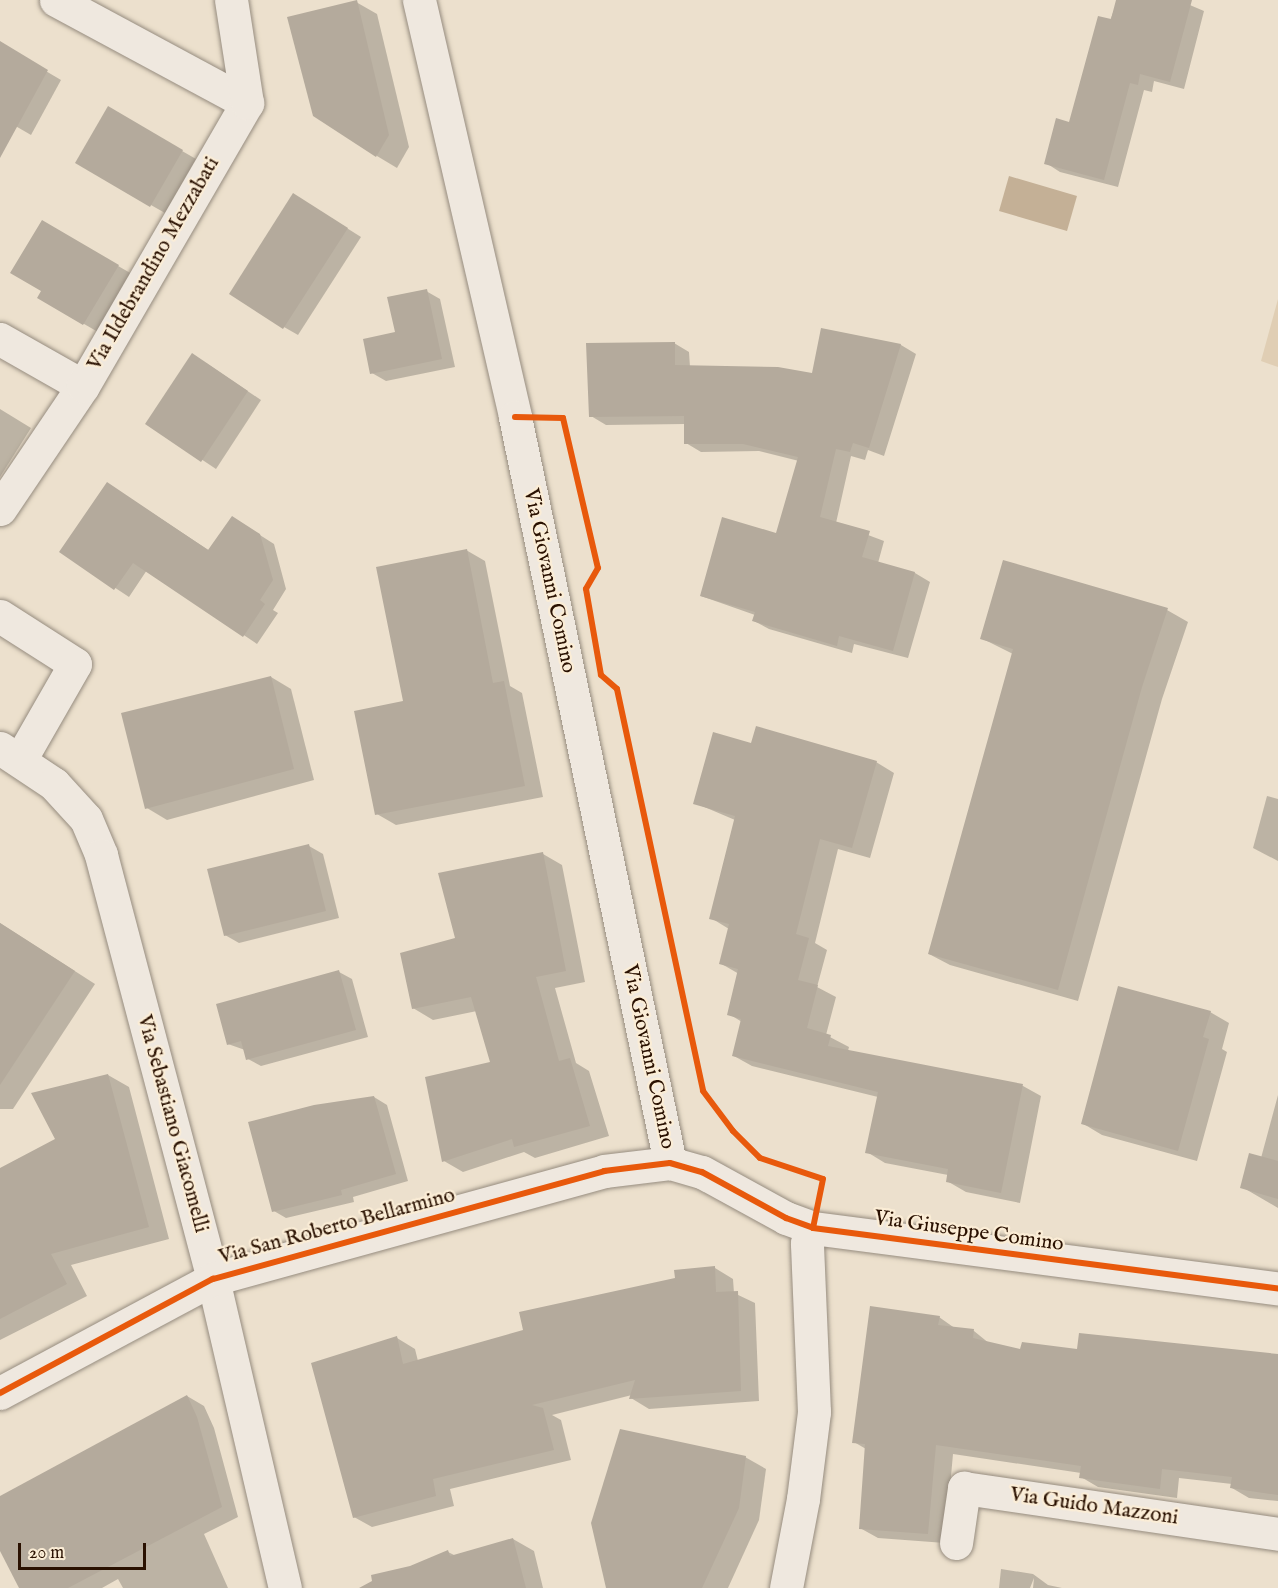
<!DOCTYPE html>
<html>
<head>
<meta charset="utf-8">
<style>
	body { margin:0 }
	#map { position:relative; width:1278px; height:1588px; overflow:hidden; background:#ece0cd; font-family:"IM FELL English",serif }
	div>[style] { position:absolute }
	[style*='--x'] { left:calc(var(--x)*1px); top:calc(var(--y)*1px); width:calc(var(--w)*1px); rotate:calc(var(--a)*1deg) }
	.green>* { inset:0; background:#e0ceb4 }
	.water>* { inset:0; background:#c4b096 }
	.shadow>* { inset:0; background:#0003 }
	.building>* { inset:0; background:#b4aa9c }
	.roads { filter:drop-shadow(0 0 2px #968c7f) drop-shadow(0 0 2px #968c7f) }
	.street>* { height:33px; margin:-16.5px; padding:0 16.5px; transform-origin:16.5px; border-radius:16.5px; background:#efe8df }
	.cycleway>* { height:6px; margin:-3px; padding:0 3px; transform-origin:3px; border-radius:3px; background:#e8590c }
	span { translate:-50% -50%; white-space:nowrap; text-align:center; line-height:1.15; -webkit-text-stroke:4.5px #fbedd6; paint-order:stroke }
	.street-label { font-size:21px; color:#2a1101 }
	.scale { position:absolute; left:18px; top:1543px; width:128px; height:27px; box-sizing:border-box; border:3px solid #2a1101; border-top:0; padding-left:8px; font-size:18px; line-height:21px; white-space:nowrap; color:#2a1101; -webkit-text-stroke:4px #fbedd6; paint-order:stroke }
</style>
</head>
<body>
<div id="map">
	<div class="green">
		<div style="clip-path:polygon(1278px 299px,1278px 367px,1261px 361px)"></div>
	</div>
	<div class="water">
		<div style="clip-path:polygon(1009px 176px,1077px 196px,1067px 231px,999px 211px)"></div>
	</div>
	<div class="shadow">
		<div style="clip-path:polygon(1118px 0,1178px 0,1204px 11px,1184px 89px,1154px 81px,1152px 92px,1144px 90px,1118px 187px,1060px 172px,1046px 163px,1070px 124px)"></div>
		<div style="clip-path:polygon(356px 2px,377px 14px,409px 147px,397px 168px,377px 156px)"></div>
		<div style="clip-path:polygon(0 44px,61px 80px,31px 135px,0 117px)"></div>
		<div style="clip-path:polygon(109px 109px,196px 159px,165px 213px,77px 163px)"></div>
		<div style="clip-path:polygon(307px 203px,361px 237px,298px 335px,284px 327px)"></div>
		<div style="clip-path:polygon(42px 222px,132px 274px,98px 332px,39px 298px,43px 291px)"></div>
		<div style="clip-path:polygon(426px 291px,440px 299px,455px 367px,386px 381px,372px 373px)"></div>
		<div style="clip-path:polygon(822px 330px,901px 345px,916px 354px,884px 456px,868px 450px,865px 460px,851px 456px,836px 523px,884px 541px,878px 563px,915px 573px,930px 582px,908px 658px,854px 644px,852px 653px,769px 629px,754px 621px,755px 615px,701px 596px,777px 535px,799px 461px,759px 451px,701px 452px,686px 443px,685px 424px,606px 425px,591px 416px,674px 343px,689px 352px,690px 367px,814px 374px)"></div>
		<div style="clip-path:polygon(206px 363px,261px 400px,216px 469px,147px 423px)"></div>
		<div style="clip-path:polygon(0 409px,31px 428px,0 477px)"></div>
		<div style="clip-path:polygon(108px 484px,210px 551px,246px 526px,274px 544px,286px 589px,273px 610px,278px 613px,257px 644px,147px 570px,129px 597px,61px 552px)"></div>
		<div style="clip-path:polygon(466px 550px,485px 561px,510px 686px,522px 693px,543px 797px,396px 825px,377px 814px,405px 702px)"></div>
		<div style="clip-path:polygon(1167px 610px,1188px 622px,1162px 699px,1078px 1001px,950px 965px,929px 954px,1013px 654px,981px 638px)"></div>
		<div style="clip-path:polygon(271px 677px,291px 689px,314px 780px,167px 820px,147px 808px)"></div>
		<div style="clip-path:polygon(752px 744px,876px 762px,894px 773px,870px 858px,838px 849px,815px 943px,827px 950px,817px 987px,836px 997px,826px 1035px,849px 1047px,848px 1051px,1023px 1086px,1041px 1096px,1020px 1203px,966px 1192px,947px 1181px,948px 1175px,885px 1163px,867px 1152px,878px 1097px,752px 1066px,734px 1056px,742px 1022px,729px 1014px,739px 974px,720px 963px,729px 929px,711px 918px,735px 820px,695px 803px)"></div>
		<div style="clip-path:polygon(1267px 796px,1278px 799px,1278px 861px,1253px 848px)"></div>
		<div style="clip-path:polygon(309px 846px,323px 854px,339px 918px,239px 943px,225px 935px)"></div>
		<div style="clip-path:polygon(543px 854px,562px 865px,585px 982px,555px 988px,576px 1063px,589px 1071px,609px 1136px,535px 1158px,524px 1152px,463px 1172px,444px 1161px,491px 1063px,477px 1011px,433px 1020px,413px 1008px,457px 939px)"></div>
		<div style="clip-path:polygon(0 923px,95px 984px,13px 1109px,0 1109px)"></div>
		<div style="clip-path:polygon(339px 972px,352px 979px,368px 1037px,261px 1066px,248px 1059px,245px 1050px,228px 1044px)"></div>
		<div style="clip-path:polygon(1210px 1012px,1229px 1023px,1222px 1049px,1227px 1052px,1197px 1161px,1102px 1135px,1082px 1123px)"></div>
		<div style="clip-path:polygon(108px 1075px,129px 1087px,169px 1239px,71px 1265px,87px 1296px,0 1340px,0 1170px,57px 1140px)"></div>
		<div style="clip-path:polygon(1278px 1095px,1278px 1208px,1242px 1187px,1261px 1158px)"></div>
		<div style="clip-path:polygon(374px 1097px,387px 1105px,408px 1181px,353px 1197px,354px 1202px,286px 1218px,274px 1211px)"></div>
		<div style="clip-path:polygon(715px 1268px,733px 1279px,734px 1293px,755px 1303px,759px 1401px,649px 1409px,631px 1398px,632px 1395px,552px 1415px,561px 1420px,571px 1460px,450px 1489px,454px 1506px,372px 1527px,354px 1517px,397px 1338px,415px 1349px,418px 1361px,525px 1331px)"></div>
		<div style="clip-path:polygon(939px 1317px,956px 1329px,974px 1331px,990px 1344px,1021px 1351px,1278px 1354px,1278px 1501px,1249px 1498px,1232px 1488px,1232px 1484px,1179px 1478px,1177px 1498px,1098px 1487px,1081px 1477px,1081px 1473px,953px 1454px,945px 1543px,878px 1538px,860px 1528px,866px 1449px,854px 1442px)"></div>
		<div style="clip-path:polygon(187px 1396px,204px 1406px,214px 1428px,238px 1517px,204px 1534px,228px 1588px,123px 1588px,118px 1579px,102px 1588px,21px 1588px,0 1548px,0 1497px)"></div>
		<div style="clip-path:polygon(745px 1457px,766px 1469px,759px 1520px,728px 1588px,608px 1588px)"></div>
		<div style="clip-path:polygon(513px 1539px,534px 1551px,543px 1588px,377px 1588px,448px 1552px,456px 1556px)"></div>
		<div style="clip-path:polygon(1001px 1569px,1033px 1574px,1048px 1585px,1062px 1588px,1033px 1588px,1034px 1578px,1030px 1588px,999px 1588px)"></div>
	</div>
	<div class="building">
		<div style="clip-path:polygon(357px 0,389px 135px,376px 157px,313px 116px,287px 17px)"></div>
		<div style="clip-path:polygon(1116px 0,1192px 0,1170px 82px,1140px 74px,1138px 85px,1130px 83px,1104px 180px,1044px 164px,1056px 118px,1069px 122px,1098px 16px,1111px 19px)"></div>
		<div style="clip-path:polygon(0 41px,48px 70px,0 158px)"></div>
		<div style="clip-path:polygon(108px 106px,183px 150px,150px 207px,75px 163px)"></div>
		<div style="clip-path:polygon(293px 193px,348px 228px,283px 329px,229px 294px)"></div>
		<div style="clip-path:polygon(42px 220px,119px 265px,83px 325px,37px 298px,41px 291px,10px 273px)"></div>
		<div style="clip-path:polygon(427px 289px,442px 359px,370px 374px,363px 339px,395px 332px,387px 297px)"></div>
		<div style="clip-path:polygon(821px 328px,901px 344px,869px 448px,853px 443px,850px 452px,836px 449px,820px 517px,870px 531px,862px 557px,915px 572px,893px 651px,839px 636px,837px 646px,752px 621px,755px 612px,700px 596px,722px 517px,776px 533px,798px 457px,743px 444px,684px 444px,684px 416px,589px 417px,586px 343px,675px 342px,675px 365px,778px 367px,812px 373px)"></div>
		<div style="clip-path:polygon(192px 353px,248px 391px,201px 462px,145px 424px)"></div>
		<div style="clip-path:polygon(107px 482px,208px 550px,232px 516px,260px 534px,273px 580px,260px 600px,265px 604px,243px 637px,133px 563px,114px 590px,59px 552px)"></div>
		<div style="clip-path:polygon(467px 549px,493px 683px,504px 681px,525px 786px,375px 815px,354px 711px,403px 701px,376px 567px)"></div>
		<div style="clip-path:polygon(1003px 560px,1168px 608px,1142px 687px,1058px 990px,928px 954px,1013px 649px,980px 639px)"></div>
		<div style="clip-path:polygon(271px 676px,294px 769px,145px 809px,121px 713px)"></div>
		<div style="clip-path:polygon(756px 726px,877px 761px,852px 848px,820px 839px,796px 934px,809px 938px,798px 980px,818px 985px,807px 1028px,831px 1035px,828px 1046px,1023px 1084px,1001px 1193px,946px 1182px,948px 1169px,865px 1153px,878px 1092px,732px 1056px,741px 1019px,727px 1015px,738px 969px,719px 964px,729px 924px,709px 919px,735px 816px,693px 804px,713px 732px,751px 743px)"></div>
		<div style="clip-path:polygon(309px 844px,326px 911px,224px 936px,207px 869px)"></div>
		<div style="clip-path:polygon(543px 852px,566px 971px,536px 977px,559px 1061px,570px 1058px,590px 1126px,514px 1147px,512px 1139px,442px 1162px,425px 1077px,490px 1062px,471px 997px,412px 1009px,400px 953px,455px 938px,438px 873px)"></div>
		<div style="clip-path:polygon(0 923px,75px 971px,0 1085px)"></div>
		<div style="clip-path:polygon(339px 970px,356px 1030px,246px 1060px,241px 1041px,227px 1045px,216px 1004px)"></div>
		<div style="clip-path:polygon(1118px 986px,1211px 1011px,1203px 1037px,1209px 1039px,1178px 1151px,1081px 1124px)"></div>
		<div style="clip-path:polygon(108px 1074px,149px 1227px,51px 1254px,67px 1284px,0 1319px,0 1168px,55px 1139px,31px 1093px)"></div>
		<div style="clip-path:polygon(374px 1096px,396px 1174px,341px 1190px,342px 1195px,272px 1212px,248px 1122px,314px 1105px)"></div>
		<div style="clip-path:polygon(1249px 1153px,1278px 1161px,1278px 1199px,1240px 1188px)"></div>
		<div style="clip-path:polygon(715px 1266px,716px 1292px,738px 1291px,741px 1391px,629px 1399px,635px 1380px,532px 1405px,543px 1408px,554px 1450px,433px 1479px,436px 1496px,353px 1518px,311px 1363px,397px 1336px,403px 1364px,523px 1330px,519px 1312px,675px 1278px,674px 1270px)"></div>
		<div style="clip-path:polygon(870px 1306px,940px 1316px,938px 1325px,974px 1329px,973px 1338px,1020px 1349px,1022px 1342px,1077px 1349px,1079px 1333px,1278px 1354px,1278px 1495px,1230px 1488px,1232px 1477px,1162px 1469px,1160px 1489px,1079px 1478px,1081px 1466px,936px 1445px,928px 1534px,859px 1529px,865px 1444px,852px 1443px)"></div>
		<div style="clip-path:polygon(187px 1395px,197px 1417px,222px 1507px,68px 1588px,19px 1588px,0 1551px,0 1496px)"></div>
		<div style="clip-path:polygon(620px 1429px,746px 1456px,739px 1508px,702px 1588px,606px 1588px,591px 1523px)"></div>
		<div style="clip-path:polygon(513px 1538px,526px 1588px,359px 1588px,372px 1581px,371px 1575px,410px 1566px,448px 1550px,450px 1556px)"></div>
	</div>
	<div class="roads">
		<div class="street">
			<div style="--x:56;--y:0;--w:217;--a:28.3"></div>
			<div style="--x:419;--y:0;--w:428;--a:77"></div>
			<div style="--x:515;--y:417;--w:762;--a:78.26"></div>
			<div style="--x:0;--y:339;--w:95;--a:29.5"></div>
			<div style="--x:0;--y:509;--w:148;--a:-56"></div>
			<div style="--x:83;--y:386;--w:327;--a:-59.9"></div>
			<div style="--x:247;--y:103;--w:104;--a:-98.8"></div>
			<div style="--x:0;--y:616;--w:89;--a:32.6"></div>
			<div style="--x:75;--y:664;--w:111;--a:119.8"></div>
			<div style="--x:0;--y:748;--w:65;--a:33.7"></div>
			<div style="--x:54;--y:784;--w:47;--a:47.6"></div>
			<div style="--x:86;--y:819;--w:39;--a:67"></div>
			<div style="--x:101;--y:855;--w:439;--a:75.2"></div>
			<div style="--x:213;--y:1279;--w:317;--a:76.9"></div>
			<div style="--x:0;--y:1393;--w:242;--a:-28.2"></div>
			<div style="--x:213;--y:1279;--w:406;--a:-15.4"></div>
			<div style="--x:604;--y:1171;--w:66;--a:-6.9"></div>
			<div style="--x:670;--y:1163;--w:33;--a:16"></div>
			<div style="--x:702;--y:1172;--w:96;--a:28.7"></div>
			<div style="--x:786;--y:1218;--w:29;--a:20"></div>
			<div style="--x:813;--y:1228;--w:469;--a:7.4"></div>
			<div style="--x:956;--y:1543;--w:56;--a:-81.7"></div>
			<div style="--x:964;--y:1488;--w:317;--a:8.3"></div>
			<div style="--x:786;--y:1588;--w:91;--a:-79.2"></div>
			<div style="--x:803;--y:1499;--w:88;--a:-82.8"></div>
			<div style="--x:814;--y:1412;--w:169;--a:-92.4"></div>
			<div style="--x:807;--y:1243;--w:16;--a:-68"></div>
		</div>
	</div>
	<div class="cycleway">
		<div style="--x:515;--y:417;--w:48;--a:1.2"></div>
		<div style="--x:563;--y:418;--w:154;--a:76.9"></div>
		<div style="--x:598;--y:568;--w:24;--a:120"></div>
		<div style="--x:586;--y:589;--w:87;--a:80.1"></div>
		<div style="--x:601;--y:675;--w:21;--a:41"></div>
		<div style="--x:617;--y:689;--w:411;--a:77.9"></div>
		<div style="--x:703;--y:1091;--w:50;--a:53.1"></div>
		<div style="--x:733;--y:1131;--w:38;--a:45"></div>
		<div style="--x:760;--y:1158;--w:66;--a:18.4"></div>
		<div style="--x:823;--y:1179;--w:50;--a:101.5"></div>
		<div style="--x:0;--y:1393;--w:242;--a:-28.2"></div>
		<div style="--x:213;--y:1279;--w:406;--a:-15.4"></div>
		<div style="--x:604;--y:1171;--w:66;--a:-6.9"></div>
		<div style="--x:670;--y:1163;--w:33;--a:16"></div>
		<div style="--x:702;--y:1172;--w:96;--a:28.7"></div>
		<div style="--x:786;--y:1218;--w:29;--a:20"></div>
		<div style="--x:813;--y:1228;--w:469;--a:7.4"></div>
	</div>
	<div class="street-label">
		<span style="left:154px;top:264px;rotate:-60deg">Via Ildebrandino Mezzabati</span>
		<span style="left:549px;top:581px;rotate:78deg">Via Giovanni Comino</span>
		<span style="left:648px;top:1057px;rotate:78deg">Via Giovanni Comino</span>
		<span style="left:172px;top:1124px;rotate:75deg">Via Sebastiano Giacomelli</span>
		<span style="left:337px;top:1227px;rotate:-15deg">Via San Roberto Bellarmino</span>
		<span style="left:969px;top:1232px;rotate:8deg">Via Giuseppe Comino</span>
		<span style="left:1094px;top:1507px;rotate:8deg">Via Guido Mazzoni</span>
	</div>
	<div class="scale">20 m</div>
</div>
</body>
</html>
